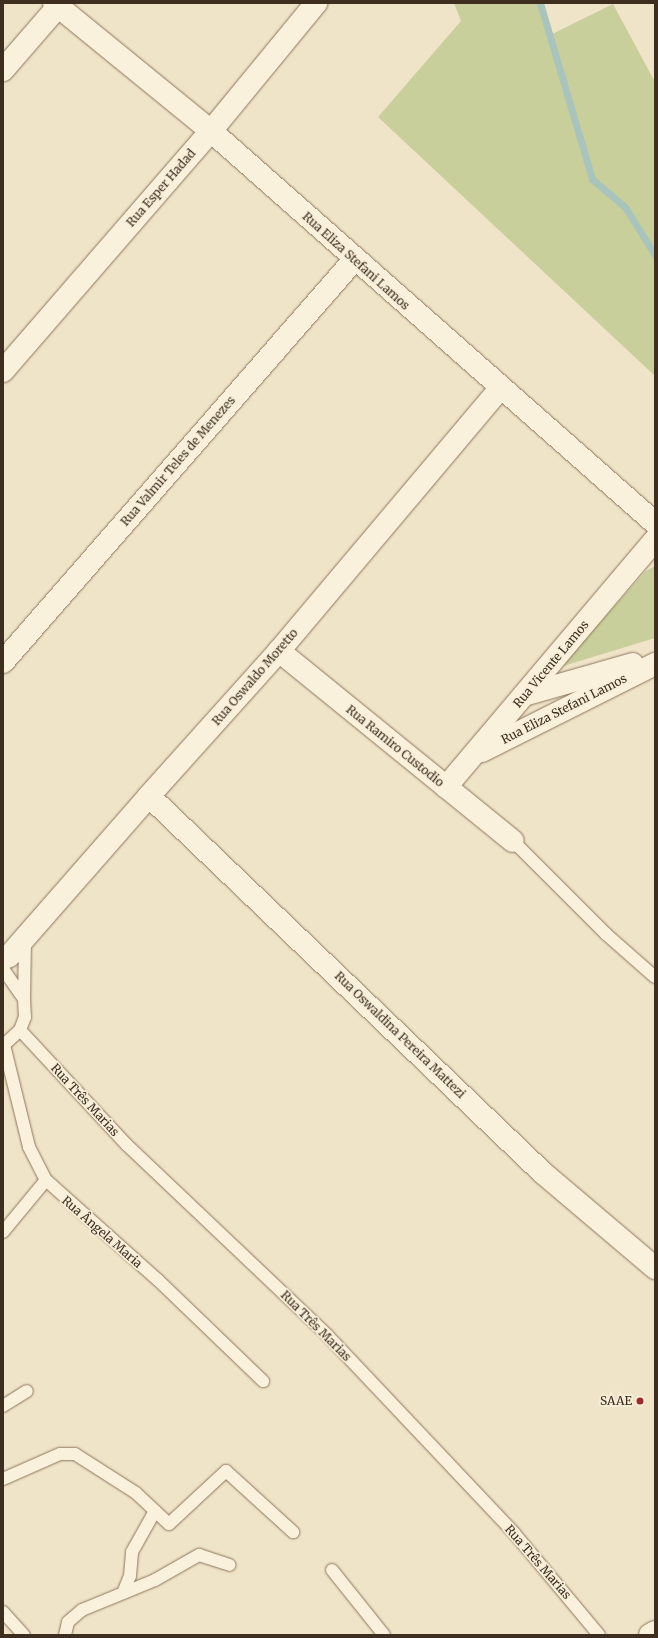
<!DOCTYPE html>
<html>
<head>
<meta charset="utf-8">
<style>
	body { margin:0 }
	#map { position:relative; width:658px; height:1638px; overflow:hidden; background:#f0e4c8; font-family:Merriweather,serif }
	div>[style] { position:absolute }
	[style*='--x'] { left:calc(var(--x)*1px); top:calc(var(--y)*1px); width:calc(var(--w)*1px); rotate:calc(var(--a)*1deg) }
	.green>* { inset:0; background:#c9cf9b }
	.stream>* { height:7px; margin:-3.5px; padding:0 3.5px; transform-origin:3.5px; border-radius:3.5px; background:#a9c4bc }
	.roads { filter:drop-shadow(0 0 1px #8d765c) drop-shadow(0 0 1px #8d765c) }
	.service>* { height:12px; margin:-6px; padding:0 6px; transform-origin:6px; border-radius:6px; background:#faf1dc }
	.minor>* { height:22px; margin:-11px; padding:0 11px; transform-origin:11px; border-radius:11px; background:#faf1dc }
	.tertiary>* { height:22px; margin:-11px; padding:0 11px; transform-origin:11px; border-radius:11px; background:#faf1dc }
	.secondary>* { height:22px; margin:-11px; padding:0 11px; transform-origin:11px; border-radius:11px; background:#faf1dc }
	.dots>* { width:11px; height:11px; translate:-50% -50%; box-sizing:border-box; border:2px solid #f7eed8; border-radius:50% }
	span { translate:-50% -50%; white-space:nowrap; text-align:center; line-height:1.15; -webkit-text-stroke:3.5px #f7eed8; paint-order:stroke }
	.street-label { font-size:12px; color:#3d2e20 }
	.poi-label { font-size:12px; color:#3d2e20 }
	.right { translate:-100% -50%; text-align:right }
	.frame { position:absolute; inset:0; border:4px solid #3d2e20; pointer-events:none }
</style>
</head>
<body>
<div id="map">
	<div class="green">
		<div style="clip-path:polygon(454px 3px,540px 3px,550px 35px,613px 4px,655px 82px,655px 376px,378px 117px,461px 21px)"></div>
		<div style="clip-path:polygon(655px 566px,655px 638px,560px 667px,646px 571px)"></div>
	</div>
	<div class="stream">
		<div style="--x:540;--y:3;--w:184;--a:73.5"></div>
		<div style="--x:592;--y:179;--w:43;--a:40.3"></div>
		<div style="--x:625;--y:207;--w:57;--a:58"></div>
	</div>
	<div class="roads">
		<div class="service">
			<div style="--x:513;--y:841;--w:132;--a:45"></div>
			<div style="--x:606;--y:934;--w:65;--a:41.3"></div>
			<div style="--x:3;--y:969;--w:37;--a:55"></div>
			<div style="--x:24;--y:999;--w:18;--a:87"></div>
			<div style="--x:25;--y:1017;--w:14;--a:111"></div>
			<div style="--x:20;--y:1030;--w:23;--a:137"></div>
			<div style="--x:24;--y:999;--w:59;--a:-89"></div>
			<div style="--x:20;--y:1030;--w:157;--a:47.1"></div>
			<div style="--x:127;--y:1145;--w:277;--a:43.5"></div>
			<div style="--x:328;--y:1336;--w:271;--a:46.6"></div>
			<div style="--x:514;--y:1533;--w:133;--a:50.2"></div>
			<div style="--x:4;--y:1045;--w:105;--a:76.2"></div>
			<div style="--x:29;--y:1147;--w:37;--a:63"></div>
			<div style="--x:46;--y:1180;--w:150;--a:41.8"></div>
			<div style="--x:158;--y:1280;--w:146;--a:43.9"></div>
			<div style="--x:3;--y:1232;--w:67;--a:-50.4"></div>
			<div style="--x:3;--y:1406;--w:28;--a:-32"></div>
			<div style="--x:3;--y:1479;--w:62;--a:-23.7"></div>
			<div style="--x:60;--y:1454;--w:15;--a:0"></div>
			<div style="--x:75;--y:1454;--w:72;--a:32.6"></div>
			<div style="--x:136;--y:1493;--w:45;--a:43.2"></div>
			<div style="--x:169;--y:1524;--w:78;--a:-42.9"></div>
			<div style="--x:226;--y:1471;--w:91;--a:42.3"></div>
			<div style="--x:332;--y:1570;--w:83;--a:51.3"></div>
			<div style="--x:123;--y:1593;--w:18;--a:-68"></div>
			<div style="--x:130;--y:1576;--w:24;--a:-85"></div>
			<div style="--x:132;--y:1552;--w:47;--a:-60.7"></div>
			<div style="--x:3;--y:1612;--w:31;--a:48"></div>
			<div style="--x:65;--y:1635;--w:13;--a:-77"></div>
			<div style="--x:68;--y:1622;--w:18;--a:-41"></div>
			<div style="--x:82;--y:1610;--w:79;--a:-22.3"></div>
			<div style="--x:155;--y:1580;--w:51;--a:-29.6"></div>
			<div style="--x:199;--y:1555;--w:32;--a:18"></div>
		</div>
		<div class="minor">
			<div style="--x:54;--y:3;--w:203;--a:39.2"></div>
			<div style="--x:211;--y:131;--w:592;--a:41.44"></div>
			<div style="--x:3;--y:70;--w:89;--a:-49.1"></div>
			<div style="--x:3;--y:371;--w:318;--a:-49.1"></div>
			<div style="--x:211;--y:131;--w:166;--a:-50.6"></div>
			<div style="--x:279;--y:651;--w:301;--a:39.1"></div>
			<div style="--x:3;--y:662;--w:534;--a:-48.87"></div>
			<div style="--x:524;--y:695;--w:113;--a:-15.9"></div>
			<div style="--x:482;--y:751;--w:194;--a:-26.7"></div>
			<div style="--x:446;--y:787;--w:324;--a:-49.8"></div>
			<div style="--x:149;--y:796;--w:195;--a:-48.1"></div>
			<div style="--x:279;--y:651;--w:343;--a:-49.9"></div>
		</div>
		<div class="tertiary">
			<div style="--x:3;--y:959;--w:7;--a:-27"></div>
			<div style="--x:9;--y:956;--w:213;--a:-48.8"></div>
			<div style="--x:149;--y:796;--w:545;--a:43.74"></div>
			<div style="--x:543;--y:1173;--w:147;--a:40.3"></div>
		</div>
		<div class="secondary">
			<div style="--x:650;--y:1635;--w:6;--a:-31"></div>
		</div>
	</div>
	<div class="dots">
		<div style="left:640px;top:1401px;background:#9e2a2b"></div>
	</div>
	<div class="street-label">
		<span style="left:161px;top:188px;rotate:-49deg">Rua Esper Hadad</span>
		<span style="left:356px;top:261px;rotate:42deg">Rua Eliza Stefani Lamos</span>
		<span style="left:178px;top:461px;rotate:-49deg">Rua Valmir Teles de Menezes</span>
		<span style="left:551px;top:664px;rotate:-50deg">Rua Vicente Lamos</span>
		<span style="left:255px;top:677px;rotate:-49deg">Rua Oswaldo Moretto</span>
		<span style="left:564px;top:709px;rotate:-27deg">Rua Eliza Stefani Lamos</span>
		<span style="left:395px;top:746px;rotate:39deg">Rua Ramiro Custodio</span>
		<span style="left:400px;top:1035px;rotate:44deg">Rua Oswaldina Pereira Mattezi</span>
		<span style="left:85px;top:1100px;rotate:47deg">Rua Três Marias</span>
		<span style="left:102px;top:1232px;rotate:41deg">Rua Ângela Maria</span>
		<span style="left:316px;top:1326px;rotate:45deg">Rua Três Marias</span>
		<span style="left:538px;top:1562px;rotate:49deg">Rua Três Marias</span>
	</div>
	<div class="poi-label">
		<span class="right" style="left:632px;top:1401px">SAAE</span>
	</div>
	<div class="frame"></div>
</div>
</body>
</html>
